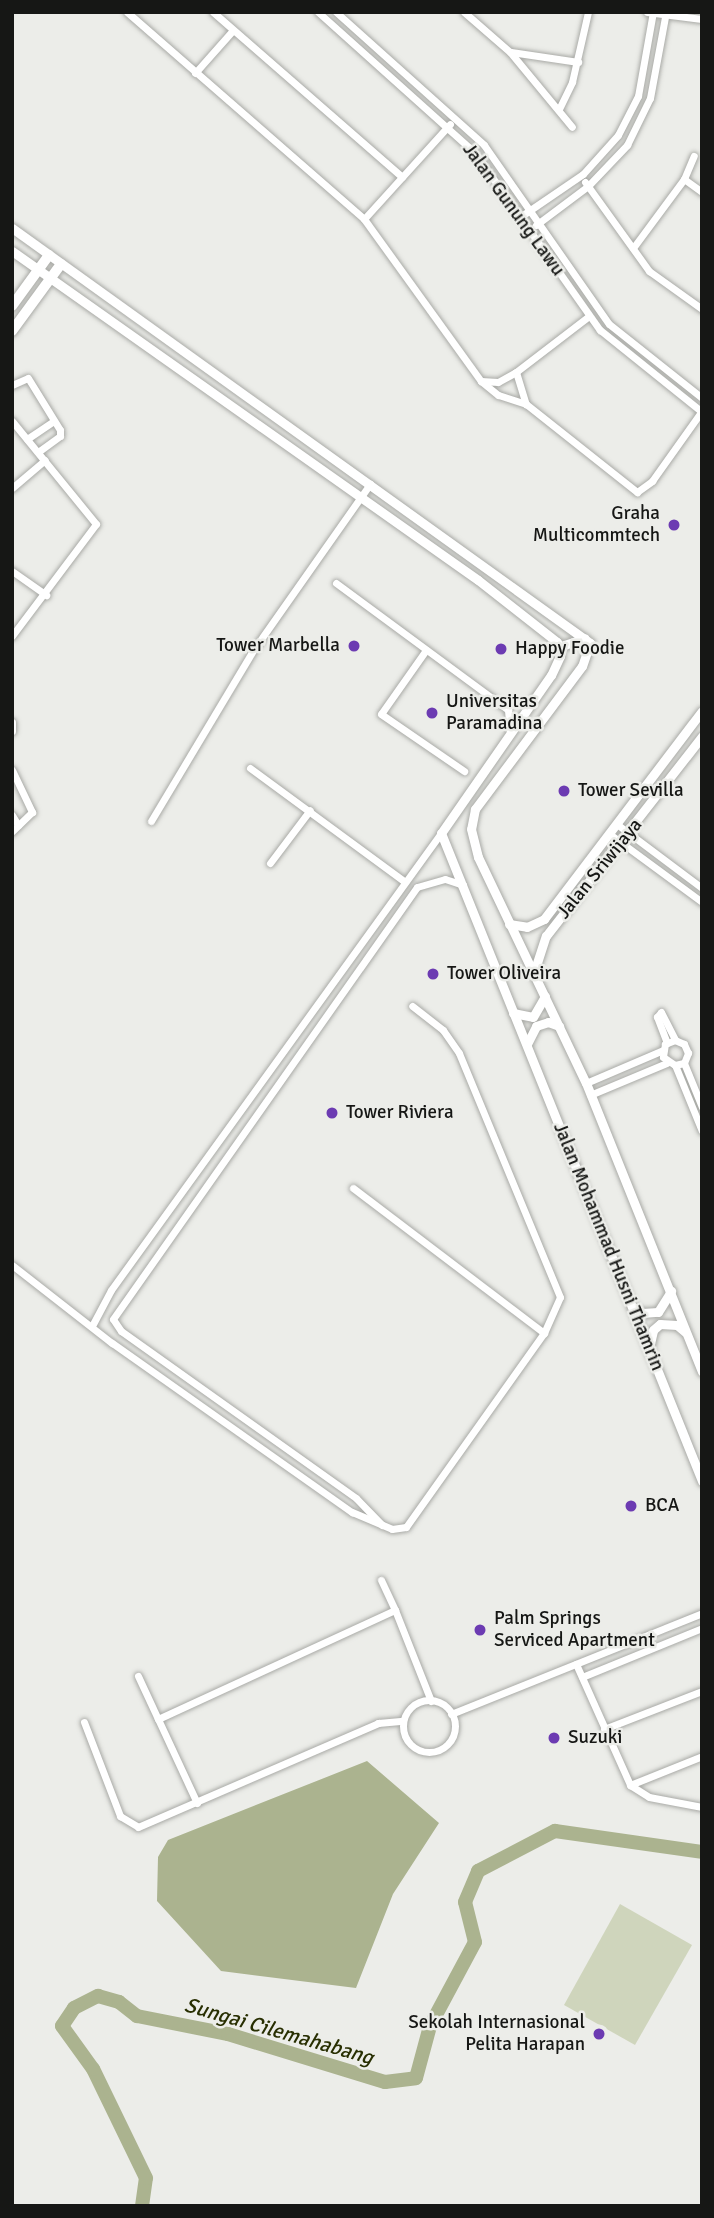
<!DOCTYPE html>
<html>
<head>
<meta charset="utf-8">
<style>
	body { margin:0 }
	#map { position:relative; width:714px; height:2218px; overflow:hidden; background:#ecede9; font-family:Signika,sans-serif }
	div>[style] { position:absolute }
	[style*='--x'] { left:calc(var(--x)*1px); top:calc(var(--y)*1px); width:calc(var(--w)*1px); rotate:calc(var(--a)*1deg) }
	.green>* { inset:0; background:#cfd5bc }
	.water>* { inset:0; background:#abb38f }
	.river>* { height:14px; margin:-7px; padding:0 7px; transform-origin:7px; border-radius:7px; background:#abb38f }
	.roads { filter:drop-shadow(0 0 2px #a9aaa6) drop-shadow(0 0 2px #a9aaa6) }
	.minor>* { height:7px; margin:-3.5px; padding:0 3.5px; transform-origin:3.5px; border-radius:3.5px; background:#fff }
	.minor>.ring { margin:-3.5px; padding:0; box-sizing:content-box; background:none; border:7px solid #fff; border-radius:50% }
	.tertiary>* { height:9px; margin:-4.5px; padding:0 4.5px; transform-origin:4.5px; border-radius:4.5px; background:#fff }
	.secondary>* { height:10px; margin:-5px; padding:0 5px; transform-origin:5px; border-radius:5px; background:#fff }
	.dots>* { width:19px; height:19px; translate:-50% -50%; box-sizing:border-box; border:4px solid #ecede9; border-radius:50% }
	span { translate:-50% -50%; white-space:nowrap; text-align:center; line-height:1.15; -webkit-text-stroke:5px #ecede9; paint-order:stroke }
	.street-label { font-size:19px; color:#161715 }
	.poi-label { font-size:19px; color:#161715 }
	.right { translate:-100% -50%; text-align:right }
	.left { translate:0 -50%; text-align:left }
	.water-label { font-size:21px; color:#282f02; font-style:italic }
	.frame { position:absolute; inset:0; border:14px solid #161715; pointer-events:none }
</style>
</head>
<body>
<div id="map">
	<div class="green">
		<div style="clip-path:polygon(620px 1904px,692px 1945px,635px 2045px,564px 2005px)"></div>
	</div>
	<div class="water">
		<div style="clip-path:polygon(367px 1761px,439px 1823px,393px 1894px,356px 1988px,221px 1971px,157px 1901px,158px 1857px,168px 1840px)"></div>
	</div>
	<div class="river">
		<div style="--x:142;--y:2206;--w:28;--a:-82"></div>
		<div style="--x:146;--y:2178;--w:121;--a:-115.9"></div>
		<div style="--x:93;--y:2069;--w:53;--a:-125.8"></div>
		<div style="--x:62;--y:2026;--w:22;--a:-56"></div>
		<div style="--x:74;--y:2008;--w:27;--a:-27"></div>
		<div style="--x:98;--y:1996;--w:22;--a:16"></div>
		<div style="--x:119;--y:2002;--w:23;--a:38"></div>
		<div style="--x:137;--y:2016;--w:93;--a:11.2"></div>
		<div style="--x:228;--y:2034;--w:164;--a:17"></div>
		<div style="--x:385;--y:2082;--w:31;--a:-7"></div>
		<div style="--x:416;--y:2078;--w:54;--a:-74.9"></div>
		<div style="--x:430;--y:2026;--w:95;--a:-61.8"></div>
		<div style="--x:475;--y:1942;--w:41;--a:-104"></div>
		<div style="--x:465;--y:1902;--w:34;--a:-67"></div>
		<div style="--x:478;--y:1871;--w:87;--a:-27.5"></div>
		<div style="--x:555;--y:1831;--w:148;--a:8.1"></div>
	</div>
	<div class="roads">
		<div class="minor">
			<div style="--x:127;--y:12;--w:315;--a:41.1"></div>
			<div style="--x:364;--y:219;--w:200;--a:54.2"></div>
			<div style="--x:213;--y:12;--w:251;--a:41.1"></div>
			<div style="--x:318;--y:12;--w:211;--a:41.9"></div>
			<div style="--x:475;--y:153;--w:217;--a:54.8"></div>
			<div style="--x:600;--y:330;--w:131;--a:38.8"></div>
			<div style="--x:336;--y:12;--w:199;--a:41.9"></div>
			<div style="--x:484;--y:145;--w:218;--a:55.1"></div>
			<div style="--x:609;--y:324;--w:119;--a:38.5"></div>
			<div style="--x:464;--y:12;--w:61;--a:41"></div>
			<div style="--x:510;--y:52;--w:97;--a:50.4"></div>
			<div style="--x:647;--y:12;--w:55;--a:7.3"></div>
			<div style="--x:511;--y:52;--w:68;--a:8.5"></div>
			<div style="--x:195;--y:73;--w:57;--a:-48.5"></div>
			<div style="--x:559;--y:109;--w:30;--a:-64"></div>
			<div style="--x:572;--y:82;--w:72;--a:-77.1"></div>
			<div style="--x:684;--y:179;--w:22;--a:36"></div>
			<div style="--x:585;--y:182;--w:110;--a:54.3"></div>
			<div style="--x:649;--y:271;--w:65;--a:35.6"></div>
			<div style="--x:520;--y:217;--w:76;--a:-34.3"></div>
			<div style="--x:583;--y:174;--w:52;--a:-48.1"></div>
			<div style="--x:618;--y:135;--w:44;--a:-62.9"></div>
			<div style="--x:638;--y:96;--w:85;--a:-79.9"></div>
			<div style="--x:364;--y:219;--w:128;--a:-47.8"></div>
			<div style="--x:536;--y:225;--w:65;--a:-36.9"></div>
			<div style="--x:588;--y:186;--w:57;--a:-46.4"></div>
			<div style="--x:627;--y:145;--w:52;--a:-63.9"></div>
			<div style="--x:650;--y:98;--w:87;--a:-79.5"></div>
			<div style="--x:633;--y:248;--w:86;--a:-53.5"></div>
			<div style="--x:684;--y:179;--w:25;--a:-67"></div>
			<div style="--x:516;--y:372;--w:92;--a:-37.5"></div>
			<div style="--x:12;--y:385;--w:17;--a:-24"></div>
			<div style="--x:28;--y:378;--w:61;--a:58.4"></div>
			<div style="--x:60;--y:430;--w:6;--a:90"></div>
			<div style="--x:60;--y:436;--w:27;--a:144"></div>
			<div style="--x:526;--y:404;--w:29;--a:-162"></div>
			<div style="--x:498;--y:395;--w:22;--a:-141"></div>
			<div style="--x:481;--y:381;--w:17;--a:3"></div>
			<div style="--x:498;--y:382;--w:21;--a:-29"></div>
			<div style="--x:516;--y:372;--w:34;--a:73"></div>
			<div style="--x:526;--y:404;--w:142;--a:38.4"></div>
			<div style="--x:637;--y:492;--w:19;--a:-36"></div>
			<div style="--x:652;--y:481;--w:85;--a:-54.6"></div>
			<div style="--x:12;--y:421;--w:133;--a:50.8"></div>
			<div style="--x:96;--y:524;--w:140;--a:126.9"></div>
			<div style="--x:27;--y:439;--w:32;--a:-34"></div>
			<div style="--x:12;--y:488;--w:43;--a:-40.3"></div>
			<div style="--x:12;--y:571;--w:42;--a:35.2"></div>
			<div style="--x:336;--y:583;--w:214;--a:36.4"></div>
			<div style="--x:508;--y:710;--w:23;--a:85"></div>
			<div style="--x:426;--y:650;--w:78;--a:125.1"></div>
			<div style="--x:381;--y:714;--w:101;--a:34.5"></div>
			<div style="--x:12;--y:722;--w:9;--a:90"></div>
			<div style="--x:250;--y:768;--w:191;--a:36.3"></div>
			<div style="--x:12;--y:770;--w:47;--a:64.5"></div>
			<div style="--x:32;--y:812;--w:28;--a:136"></div>
			<div style="--x:12;--y:815;--w:12;--a:59"></div>
			<div style="--x:151;--y:821;--w:200;--a:-59.1"></div>
			<div style="--x:254;--y:649;--w:202;--a:-54.9"></div>
			<div style="--x:618;--y:825;--w:105;--a:36.9"></div>
			<div style="--x:611;--y:835;--w:113;--a:36.4"></div>
			<div style="--x:270;--y:863;--w:66;--a:-53"></div>
			<div style="--x:667;--y:1043;--w:28;--a:-111"></div>
			<div style="--x:657;--y:1017;--w:6;--a:-51"></div>
			<div style="--x:661;--y:1012;--w:31;--a:63"></div>
			<div style="--x:684;--y:1063;--w:48;--a:67.8"></div>
			<div style="--x:675;--y:1065;--w:9;--a:-13"></div>
			<div style="--x:684;--y:1063;--w:11;--a:-68"></div>
			<div style="--x:688;--y:1053;--w:10;--a:-114"></div>
			<div style="--x:684;--y:1044;--w:10;--a:-156"></div>
			<div style="--x:675;--y:1040;--w:11;--a:158"></div>
			<div style="--x:665;--y:1044;--w:13;--a:99"></div>
			<div style="--x:663;--y:1057;--w:14;--a:34"></div>
			<div style="--x:675;--y:1065;--w:71;--a:67.8"></div>
			<div style="--x:586;--y:1083;--w:84;--a:-23.2"></div>
			<div style="--x:590;--y:1095;--w:83;--a:-22.6"></div>
			<div style="--x:353;--y:1188;--w:240;--a:37.2"></div>
			<div style="--x:12;--y:1265;--w:127;--a:38"></div>
			<div style="--x:112;--y:1343;--w:294;--a:35.2"></div>
			<div style="--x:352;--y:1512;--w:43;--a:23"></div>
			<div style="--x:392;--y:1529;--w:14;--a:-8"></div>
			<div style="--x:406;--y:1527;--w:238;--a:-54.6"></div>
			<div style="--x:544;--y:1333;--w:39;--a:-66"></div>
			<div style="--x:560;--y:1297;--w:264;--a:-112.5"></div>
			<div style="--x:459;--y:1053;--w:28;--a:-125"></div>
			<div style="--x:443;--y:1030;--w:39;--a:-142"></div>
			<div style="--x:93;--y:1324;--w:38;--a:-62"></div>
			<div style="--x:111;--y:1290;--w:564;--a:-54.17"></div>
			<div style="--x:382;--y:1525;--w:37;--a:-134"></div>
			<div style="--x:356;--y:1498;--w:288;--a:-144.6"></div>
			<div style="--x:121;--y:1331;--w:14;--a:-124"></div>
			<div style="--x:113;--y:1319;--w:528;--a:-54.87"></div>
			<div style="--x:417;--y:887;--w:29;--a:-16"></div>
			<div style="--x:445;--y:879;--w:19;--a:18"></div>
			<div style="--x:381;--y:1580;--w:33;--a:65"></div>
			<div style="--x:576;--y:1664;--w:133;--a:65.9"></div>
			<div style="--x:630;--y:1785;--w:22;--a:32"></div>
			<div style="--x:649;--y:1797;--w:54;--a:10.7"></div>
			<div style="--x:138;--y:1676;--w:47;--a:65.1"></div>
			<div style="--x:582;--y:1677;--w:130;--a:-22.2"></div>
			<div class="ring" style="left:403px;top:1700px;width:45px;height:45px"></div>
			<div style="--x:451;--y:1714;--w:271;--a:-21.9"></div>
			<div style="--x:84;--y:1722;--w:101;--a:69"></div>
			<div style="--x:120;--y:1816;--w:21;--a:31"></div>
			<div style="--x:138;--y:1827;--w:262;--a:-23.4"></div>
			<div style="--x:378;--y:1723;--w:25;--a:-5"></div>
			<div style="--x:604;--y:1729;--w:105;--a:-21.2"></div>
			<div style="--x:630;--y:1785;--w:78;--a:-21.9"></div>
			<div style="--x:197;--y:1803;--w:93;--a:-114.9"></div>
			<div style="--x:158;--y:1719;--w:261;--a:-24.7"></div>
			<div style="--x:395;--y:1610;--w:98;--a:68.4"></div>
		</div>
		<div class="tertiary">
			<div style="--x:12;--y:228;--w:712;--a:35.68"></div>
			<div style="--x:590;--y:643;--w:24;--a:109"></div>
			<div style="--x:582;--y:666;--w:179;--a:126.8"></div>
			<div style="--x:475;--y:809;--w:20;--a:101"></div>
			<div style="--x:471;--y:829;--w:29;--a:76"></div>
			<div style="--x:478;--y:857;--w:250;--a:64.5"></div>
			<div style="--x:586;--y:1083;--w:311;--a:68.1"></div>
			<div style="--x:12;--y:251;--w:570;--a:35.22"></div>
			<div style="--x:478;--y:580;--w:100;--a:38.1"></div>
			<div style="--x:557;--y:642;--w:14;--a:78"></div>
			<div style="--x:560;--y:656;--w:21;--a:115"></div>
			<div style="--x:551;--y:675;--w:193;--a:124.8"></div>
			<div style="--x:441;--y:833;--w:699;--a:68.06"></div>
			<div style="--x:558;--y:647;--w:28;--a:-18"></div>
			<div style="--x:509;--y:924;--w:18;--a:9"></div>
			<div style="--x:527;--y:927;--w:19;--a:-25"></div>
			<div style="--x:544;--y:919;--w:261;--a:-52.8"></div>
			<div style="--x:534;--y:972;--w:38;--a:-72"></div>
			<div style="--x:546;--y:936;--w:254;--a:-52"></div>
			<div style="--x:513;--y:1013;--w:20;--a:11"></div>
			<div style="--x:533;--y:1017;--w:24;--a:-60"></div>
			<div style="--x:527;--y:1044;--w:20;--a:-63"></div>
			<div style="--x:536;--y:1026;--w:13;--a:-18"></div>
			<div style="--x:548;--y:1022;--w:12;--a:20"></div>
			<div style="--x:633;--y:1307;--w:11;--a:34"></div>
			<div style="--x:642;--y:1313;--w:16;--a:-4"></div>
			<div style="--x:658;--y:1312;--w:25;--a:-58"></div>
			<div style="--x:649;--y:1348;--w:18;--a:-77"></div>
			<div style="--x:653;--y:1330;--w:9;--a:-41"></div>
			<div style="--x:660;--y:1324;--w:17;--a:3"></div>
			<div style="--x:677;--y:1325;--w:11;--a:41"></div>
		</div>
		<div class="secondary">
			<div style="--x:12;--y:306;--w:63;--a:-54"></div>
			<div style="--x:12;--y:331;--w:83;--a:-53.8"></div>
		</div>
	</div>
	<div class="dots">
		<div style="left:674px;top:525px;background:#6c3bb2"></div>
		<div style="left:354px;top:646px;background:#6c3bb2"></div>
		<div style="left:501px;top:649px;background:#6c3bb2"></div>
		<div style="left:432px;top:713px;background:#6c3bb2"></div>
		<div style="left:564px;top:791px;background:#6c3bb2"></div>
		<div style="left:433px;top:974px;background:#6c3bb2"></div>
		<div style="left:332px;top:1113px;background:#6c3bb2"></div>
		<div style="left:631px;top:1506px;background:#6c3bb2"></div>
		<div style="left:480px;top:1630px;background:#6c3bb2"></div>
		<div style="left:554px;top:1738px;background:#6c3bb2"></div>
		<div style="left:599px;top:2034px;background:#6c3bb2"></div>
	</div>
	<div class="street-label">
		<span style="left:513px;top:210px;rotate:54deg">Jalan Gunung Lawu</span>
		<span style="left:600px;top:869px;rotate:-51deg">Jalan Sriwijaya</span>
		<span style="left:608px;top:1247px;rotate:68deg">Jalan Mohammad Husni Thamrin</span>
	</div>
	<div class="poi-label">
		<span class="right" style="left:660px;top:525px">Graha<br>Multicommtech</span>
		<span class="right" style="left:340px;top:646px">Tower Marbella</span>
		<span class="left" style="left:515px;top:649px">Happy Foodie</span>
		<span class="left" style="left:446px;top:713px">Universitas<br>Paramadina</span>
		<span class="left" style="left:578px;top:791px">Tower Sevilla</span>
		<span class="left" style="left:447px;top:974px">Tower Oliveira</span>
		<span class="left" style="left:346px;top:1113px">Tower Riviera</span>
		<span class="left" style="left:645px;top:1506px">BCA</span>
		<span class="left" style="left:494px;top:1630px">Palm Springs<br>Serviced Apartment</span>
		<span class="left" style="left:568px;top:1738px">Suzuki</span>
		<span class="right" style="left:585px;top:2034px">Sekolah Internasional<br>Pelita Harapan</span>
	</div>
	<div class="water-label">
		<span style="left:279px;top:2031px;rotate:16deg">Sungai Cilemahabang</span>
	</div>
	<div class="frame"></div>
</div>
</body>
</html>
